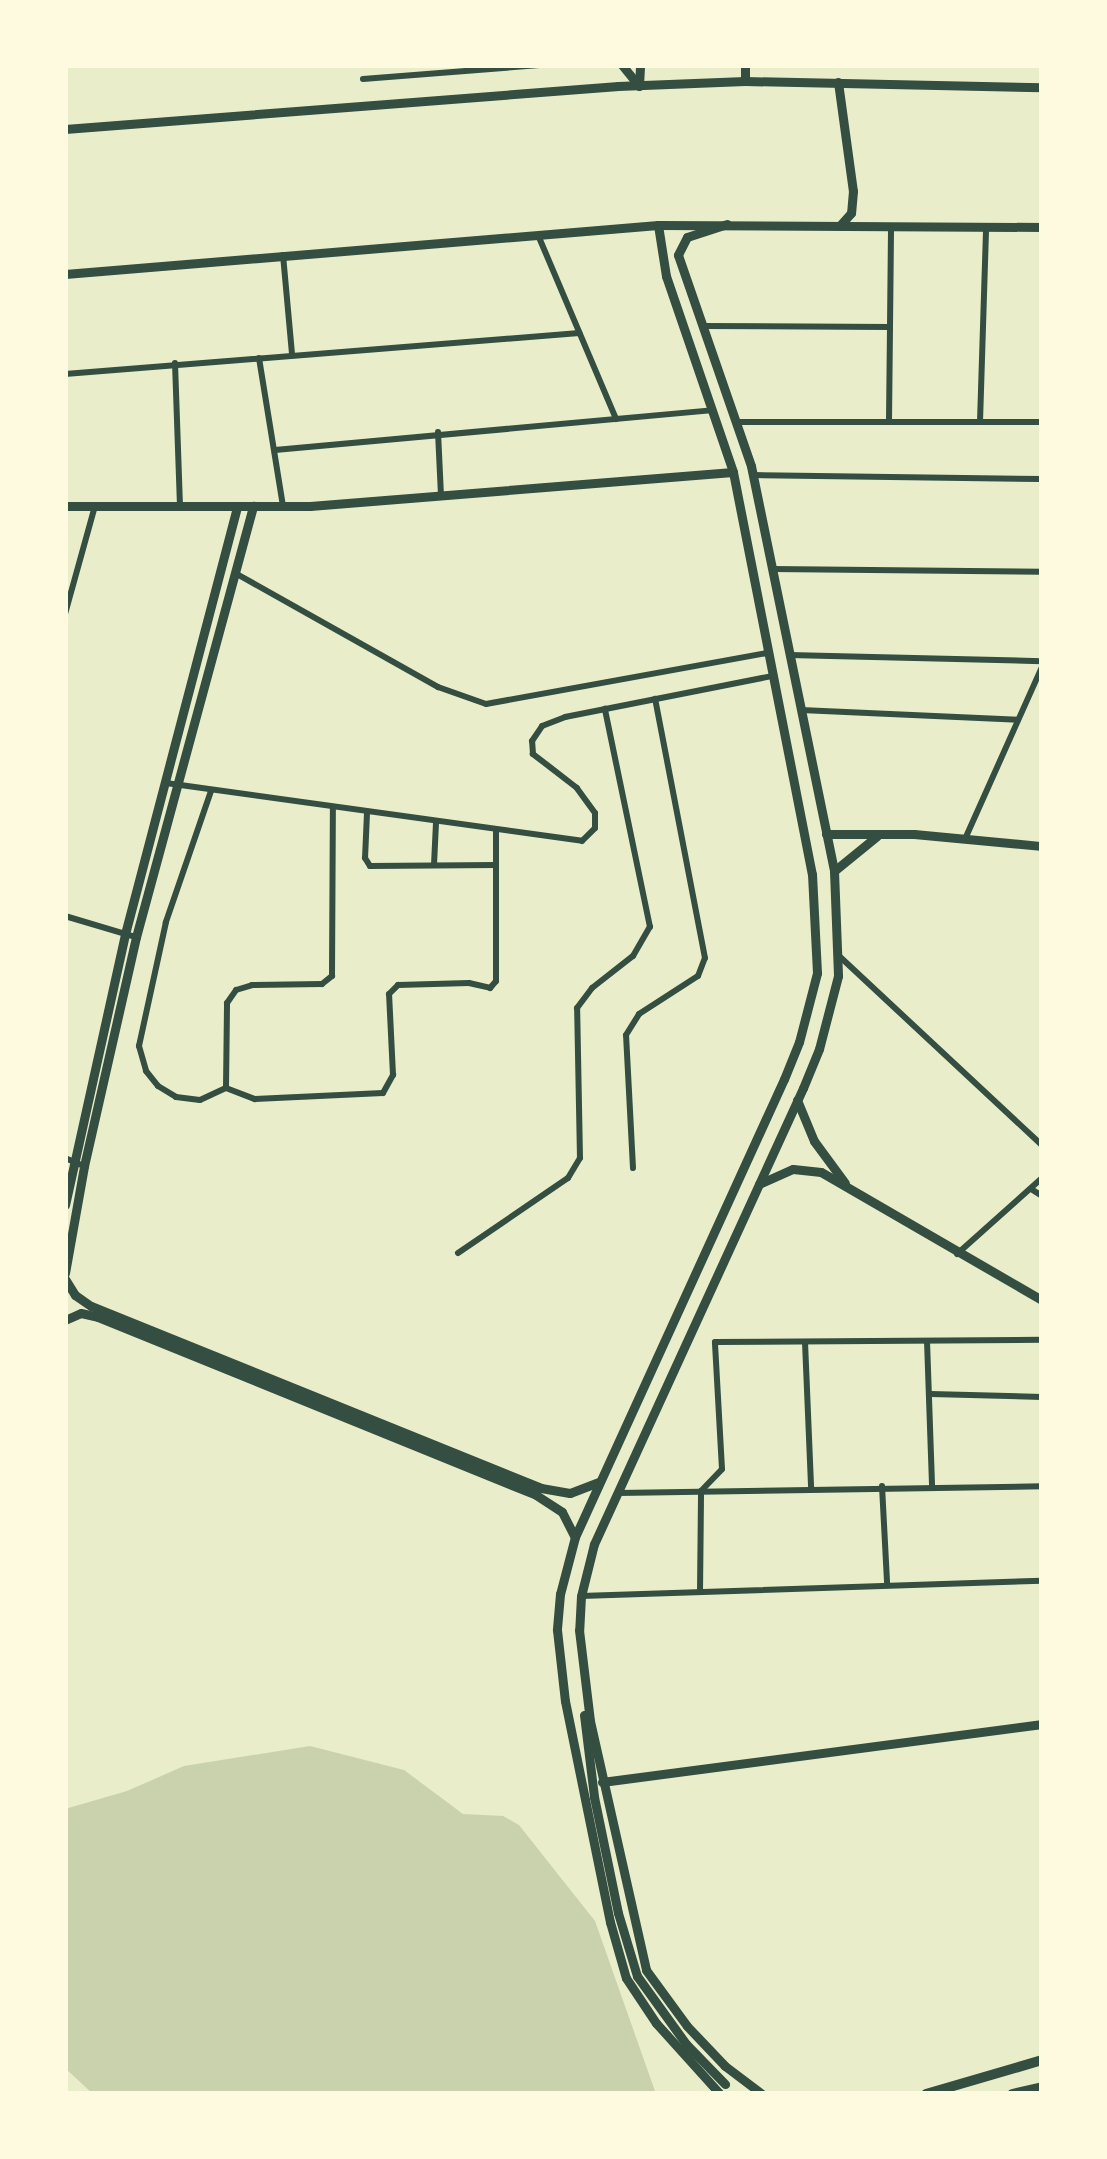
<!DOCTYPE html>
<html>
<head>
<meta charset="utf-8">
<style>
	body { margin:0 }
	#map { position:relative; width:1107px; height:2159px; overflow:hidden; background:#e9edc9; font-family:"Archivo Narrow",sans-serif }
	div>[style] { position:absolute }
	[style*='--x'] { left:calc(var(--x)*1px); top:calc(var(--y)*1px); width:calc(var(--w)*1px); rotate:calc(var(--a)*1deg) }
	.green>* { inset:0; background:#cad2ad }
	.minor>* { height:6px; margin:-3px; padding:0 3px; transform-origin:3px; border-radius:3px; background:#344e41 }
	.tertiary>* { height:9px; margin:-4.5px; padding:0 4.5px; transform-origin:4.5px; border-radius:4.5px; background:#344e41 }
	.secondary>* { height:9px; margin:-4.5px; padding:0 4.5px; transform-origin:4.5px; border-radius:4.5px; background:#344e41 }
	.primary>* { height:10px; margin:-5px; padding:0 5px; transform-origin:5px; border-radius:5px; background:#344e41 }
	.trunk>* { height:11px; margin:-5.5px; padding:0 5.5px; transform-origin:5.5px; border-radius:5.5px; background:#344e41 }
	span { translate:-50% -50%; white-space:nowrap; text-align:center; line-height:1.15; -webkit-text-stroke:8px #fefae0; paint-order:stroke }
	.frame { position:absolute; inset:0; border:68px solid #fefae0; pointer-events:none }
</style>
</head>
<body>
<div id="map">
	<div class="green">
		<div style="clip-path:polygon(310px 1746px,404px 1770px,463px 1814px,503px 1816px,519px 1825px,595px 1921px,656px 2094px,93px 2094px,65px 2068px,65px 1809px,127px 1791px,184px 1766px)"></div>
	</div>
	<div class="minor">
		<div style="--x:363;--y:79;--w:177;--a:-4.5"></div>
		<div style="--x:538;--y:235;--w:200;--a:67"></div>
		<div style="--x:283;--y:255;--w:99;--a:84.8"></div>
		<div style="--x:702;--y:326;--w:188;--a:0.3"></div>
		<div style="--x:259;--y:358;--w:151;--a:80.8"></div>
		<div style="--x:175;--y:363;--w:143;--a:88"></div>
		<div style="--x:65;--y:374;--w:516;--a:-4.56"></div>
		<div style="--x:738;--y:422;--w:304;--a:0"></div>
		<div style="--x:889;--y:422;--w:196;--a:-89.4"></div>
		<div style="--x:980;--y:422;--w:195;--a:-88.2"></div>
		<div style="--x:438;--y:432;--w:64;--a:87.3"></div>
		<div style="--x:275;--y:450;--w:440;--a:-5.2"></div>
		<div style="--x:753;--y:475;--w:289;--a:0.8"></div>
		<div style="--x:772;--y:569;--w:270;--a:0.6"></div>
		<div style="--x:235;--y:573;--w:233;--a:29.3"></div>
		<div style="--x:438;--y:687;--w:51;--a:19.5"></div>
		<div style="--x:486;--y:704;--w:287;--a:-10.3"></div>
		<div style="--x:65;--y:614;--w:112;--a:-74.5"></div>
		<div style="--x:789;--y:655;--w:253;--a:1.4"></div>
		<div style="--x:801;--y:710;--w:217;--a:2.6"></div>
		<div style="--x:166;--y:783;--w:420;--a:7.9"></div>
		<div style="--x:582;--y:841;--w:18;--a:-45"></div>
		<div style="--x:595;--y:828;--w:15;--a:-90"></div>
		<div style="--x:595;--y:813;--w:31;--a:-126"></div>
		<div style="--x:577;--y:788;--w:56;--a:-142.3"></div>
		<div style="--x:533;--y:754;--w:13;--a:-94"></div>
		<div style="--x:532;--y:741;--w:18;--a:-56"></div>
		<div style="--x:542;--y:726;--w:25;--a:-21"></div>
		<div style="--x:565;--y:717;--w:212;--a:-11.2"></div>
		<div style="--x:211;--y:791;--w:139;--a:109"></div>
		<div style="--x:166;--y:922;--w:127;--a:102.3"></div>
		<div style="--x:139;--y:1046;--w:26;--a:74"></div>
		<div style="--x:146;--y:1071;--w:19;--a:51"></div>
		<div style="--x:158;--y:1086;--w:21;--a:31"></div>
		<div style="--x:176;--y:1097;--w:24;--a:7"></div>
		<div style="--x:200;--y:1100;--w:29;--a:-25"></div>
		<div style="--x:226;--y:1088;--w:85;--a:-89.3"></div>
		<div style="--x:227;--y:1003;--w:16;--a:-55"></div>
		<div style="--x:236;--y:990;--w:17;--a:-17"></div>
		<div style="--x:252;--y:985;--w:70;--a:-0.8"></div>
		<div style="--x:322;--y:984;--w:13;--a:-39"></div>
		<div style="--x:332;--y:976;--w:168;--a:-89.7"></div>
		<div style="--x:367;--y:813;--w:45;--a:92.5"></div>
		<div style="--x:365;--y:858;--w:9;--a:58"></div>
		<div style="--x:370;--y:866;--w:126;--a:-0.5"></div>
		<div style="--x:965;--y:839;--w:188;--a:-65.9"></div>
		<div style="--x:434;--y:865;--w:43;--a:-87.3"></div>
		<div style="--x:65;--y:916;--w:74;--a:16.5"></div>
		<div style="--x:838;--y:955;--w:279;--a:43"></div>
		<div style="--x:226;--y:1088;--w:31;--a:21"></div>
		<div style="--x:255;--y:1099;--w:128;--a:-2.7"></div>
		<div style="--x:383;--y:1093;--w:21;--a:-61"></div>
		<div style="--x:393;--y:1075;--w:81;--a:-92.8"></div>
		<div style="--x:389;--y:994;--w:13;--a:-45"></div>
		<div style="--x:398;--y:985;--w:71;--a:-1.6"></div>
		<div style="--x:469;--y:983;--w:22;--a:13"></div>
		<div style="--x:490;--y:988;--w:9;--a:-49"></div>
		<div style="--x:496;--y:981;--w:150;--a:-90"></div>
		<div style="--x:65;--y:1158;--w:21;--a:23"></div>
		<div style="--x:633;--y:1168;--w:133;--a:-93"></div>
		<div style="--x:626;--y:1035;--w:25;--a:-58"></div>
		<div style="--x:639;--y:1014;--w:70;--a:-32.8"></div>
		<div style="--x:698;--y:976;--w:19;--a:-69"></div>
		<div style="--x:705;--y:958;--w:264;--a:-100.9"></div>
		<div style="--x:1031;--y:1189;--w:13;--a:32"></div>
		<div style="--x:458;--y:1253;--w:133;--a:-34.3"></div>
		<div style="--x:568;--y:1178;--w:23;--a:-59"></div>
		<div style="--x:580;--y:1158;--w:150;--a:-91.1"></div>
		<div style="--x:577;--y:1008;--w:25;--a:-53"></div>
		<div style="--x:592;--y:988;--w:52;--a:-38"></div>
		<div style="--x:633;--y:956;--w:34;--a:-60"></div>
		<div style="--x:650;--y:927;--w:223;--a:-101.7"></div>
		<div style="--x:957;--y:1254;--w:114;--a:-41.8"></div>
		<div style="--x:927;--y:1341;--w:144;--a:88"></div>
		<div style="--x:805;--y:1342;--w:146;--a:87.6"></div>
		<div style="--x:931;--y:1394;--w:111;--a:1.5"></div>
		<div style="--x:882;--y:1486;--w:97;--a:87"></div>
		<div style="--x:618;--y:1493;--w:424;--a:-0.9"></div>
		<div style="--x:700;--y:1592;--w:101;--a:-89.4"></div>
		<div style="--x:701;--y:1491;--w:30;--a:-46"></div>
		<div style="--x:722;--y:1469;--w:127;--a:-93.2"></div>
		<div style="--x:715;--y:1342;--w:327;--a:-0.4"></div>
		<div style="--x:581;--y:1596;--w:461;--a:-1.9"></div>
	</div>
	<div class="tertiary">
		<div style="--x:65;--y:506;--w:245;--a:0"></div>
		<div style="--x:310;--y:506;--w:424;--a:-4.6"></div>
		<div style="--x:826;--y:834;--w:88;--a:0"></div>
		<div style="--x:914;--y:834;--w:129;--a:5.4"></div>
		<div style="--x:834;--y:871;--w:55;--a:-39.1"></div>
		<div style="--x:797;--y:1100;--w:44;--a:67.5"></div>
		<div style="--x:814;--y:1141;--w:52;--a:53.6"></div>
		<div style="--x:759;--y:1184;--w:37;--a:-24"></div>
		<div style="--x:793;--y:1169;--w:28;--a:6"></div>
		<div style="--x:821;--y:1172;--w:255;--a:30.1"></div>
		<div style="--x:65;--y:1205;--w:278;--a:-77.5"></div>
		<div style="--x:125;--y:934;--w:442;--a:-75.3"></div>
		<div style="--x:65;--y:1273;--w:109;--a:-79.9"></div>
		<div style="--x:84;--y:1166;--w:235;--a:-77.2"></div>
		<div style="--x:136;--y:937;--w:447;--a:-74.8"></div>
		<div style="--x:65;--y:1279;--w:19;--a:58"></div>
		<div style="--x:75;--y:1295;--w:19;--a:35"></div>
		<div style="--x:91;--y:1306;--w:485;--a:22"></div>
		<div style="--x:541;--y:1488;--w:29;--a:10"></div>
		<div style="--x:570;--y:1493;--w:30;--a:-21"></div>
		<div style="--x:65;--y:1320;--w:17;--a:-24"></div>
		<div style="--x:81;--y:1313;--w:17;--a:13"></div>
		<div style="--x:98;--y:1317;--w:473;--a:22.1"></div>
		<div style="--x:536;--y:1495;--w:31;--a:33"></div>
		<div style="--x:562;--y:1512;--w:28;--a:63"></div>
		<div style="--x:602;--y:1782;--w:444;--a:-7.5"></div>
	</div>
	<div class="secondary">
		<div style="--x:622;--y:65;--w:27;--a:51"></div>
		<div style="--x:745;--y:81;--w:16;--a:-90"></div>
		<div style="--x:838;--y:82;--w:110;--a:82.2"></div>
		<div style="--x:853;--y:191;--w:22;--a:95"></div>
		<div style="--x:851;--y:213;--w:15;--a:132"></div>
		<div style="--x:639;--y:86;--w:21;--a:-87"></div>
		<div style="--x:65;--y:129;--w:555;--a:-4.45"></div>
		<div style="--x:618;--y:86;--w:127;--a:-2.3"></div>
		<div style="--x:745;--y:81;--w:297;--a:1.2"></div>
		<div style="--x:727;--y:224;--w:42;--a:162"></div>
		<div style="--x:687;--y:237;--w:20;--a:117"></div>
		<div style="--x:678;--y:255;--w:223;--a:70.9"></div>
		<div style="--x:751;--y:466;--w:413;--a:78.4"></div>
		<div style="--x:834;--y:871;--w:105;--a:87.8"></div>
		<div style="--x:838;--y:976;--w:75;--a:104.6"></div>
		<div style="--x:819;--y:1049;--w:42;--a:112.3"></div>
		<div style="--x:803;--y:1088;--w:502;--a:114.62"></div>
		<div style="--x:594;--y:1544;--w:54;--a:104"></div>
		<div style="--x:581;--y:1596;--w:34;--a:93"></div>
		<div style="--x:579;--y:1630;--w:92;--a:83.1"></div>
		<div style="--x:590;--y:1721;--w:255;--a:77.3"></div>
		<div style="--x:646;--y:1970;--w:69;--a:53.8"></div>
		<div style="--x:687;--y:2026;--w:55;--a:46.5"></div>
		<div style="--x:725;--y:2066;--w:46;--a:37.1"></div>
		<div style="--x:658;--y:225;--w:52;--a:81.1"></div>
		<div style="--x:666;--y:276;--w:207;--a:71.1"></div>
		<div style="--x:733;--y:472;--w:410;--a:78.9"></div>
		<div style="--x:812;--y:874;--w:99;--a:87.1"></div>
		<div style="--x:817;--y:973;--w:71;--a:104.6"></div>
		<div style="--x:799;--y:1042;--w:40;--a:112"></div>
		<div style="--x:784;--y:1079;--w:503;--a:114.53"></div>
		<div style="--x:575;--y:1537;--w:59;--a:104.7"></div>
		<div style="--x:560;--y:1594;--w:36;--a:95"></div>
		<div style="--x:557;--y:1630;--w:71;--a:83.6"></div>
		<div style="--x:565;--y:1701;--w:226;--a:78.5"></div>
		<div style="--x:610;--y:1922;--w:58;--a:74.1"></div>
		<div style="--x:626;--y:1978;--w:54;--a:56.3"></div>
		<div style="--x:656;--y:2023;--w:96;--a:48"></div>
		<div style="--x:65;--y:274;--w:595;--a:-4.72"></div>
		<div style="--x:658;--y:225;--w:384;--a:0.3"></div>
		<div style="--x:584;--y:1715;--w:83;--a:83"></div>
		<div style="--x:594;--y:1797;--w:118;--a:78.3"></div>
		<div style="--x:618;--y:1913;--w:66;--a:73.2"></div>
		<div style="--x:637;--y:1976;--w:84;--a:54.2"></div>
		<div style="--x:686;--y:2044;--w:56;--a:45.7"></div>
	</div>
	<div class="primary">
		<div style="--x:926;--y:2094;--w:121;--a:-16.3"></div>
	</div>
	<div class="trunk">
		<div style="--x:1012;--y:2094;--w:31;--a:-13"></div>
	</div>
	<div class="frame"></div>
</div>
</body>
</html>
